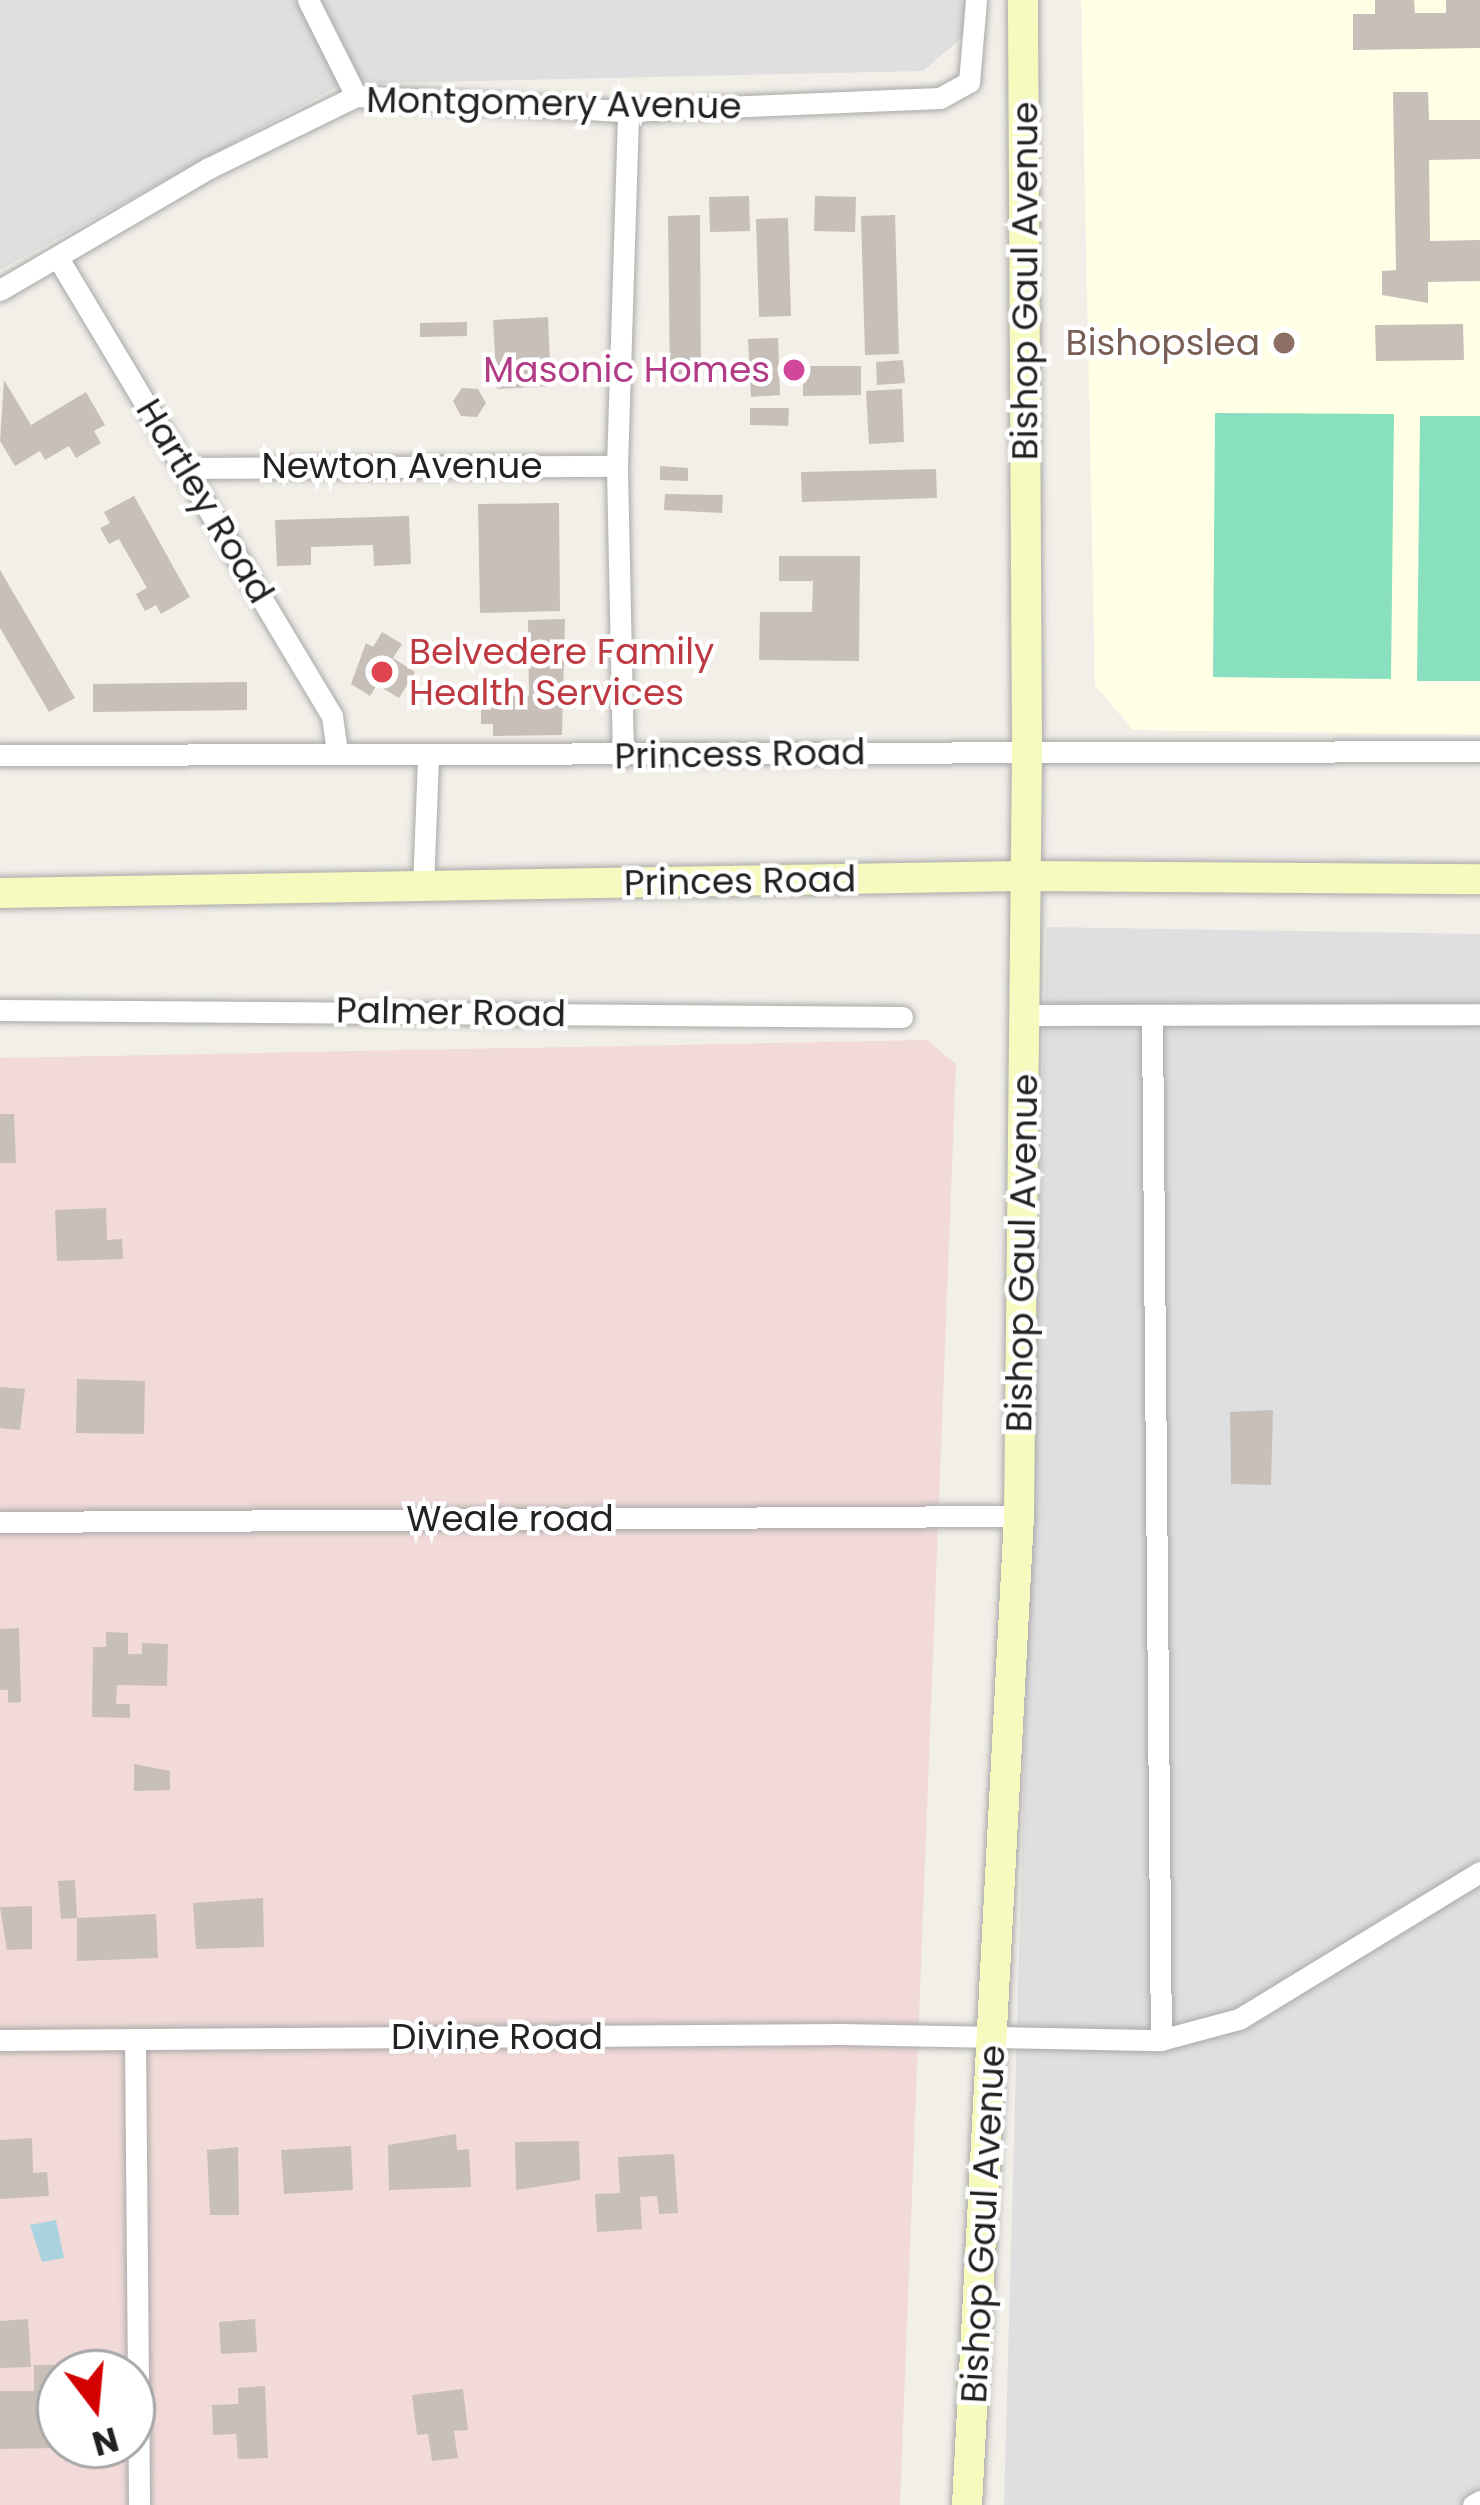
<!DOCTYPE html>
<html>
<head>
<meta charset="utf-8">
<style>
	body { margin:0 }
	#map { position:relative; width:1480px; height:2505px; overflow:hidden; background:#f2efe9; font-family:Poppins,sans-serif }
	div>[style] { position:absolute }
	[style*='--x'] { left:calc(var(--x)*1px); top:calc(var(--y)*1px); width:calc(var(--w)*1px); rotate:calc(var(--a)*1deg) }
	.residential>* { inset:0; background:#e0dfdf }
	.commercial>* { inset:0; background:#f2dad9 }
	.education>* { inset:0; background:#ffffe5 }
	.pitch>* { inset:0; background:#88e0be }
	.water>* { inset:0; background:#aad3df }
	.building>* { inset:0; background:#c7bfb8 }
	.roads { filter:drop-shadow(0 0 3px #a9a9a9) drop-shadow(0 0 3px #a9a9a9) }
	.minor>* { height:21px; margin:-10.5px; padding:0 10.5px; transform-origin:10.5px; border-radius:10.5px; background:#fff }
	.secondary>* { height:30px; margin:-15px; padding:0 15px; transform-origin:15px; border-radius:15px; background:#f7fabf }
	.dots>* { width:33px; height:33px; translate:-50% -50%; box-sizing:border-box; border:6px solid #fff; border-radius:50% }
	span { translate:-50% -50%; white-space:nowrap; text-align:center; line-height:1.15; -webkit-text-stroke:9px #fff; paint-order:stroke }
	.street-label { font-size:36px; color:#222 }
	.education-label { font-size:36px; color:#785e54 }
	.right { translate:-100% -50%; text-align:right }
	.hotel-label { font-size:36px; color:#b23c85 }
	.health-label { font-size:36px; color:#be3a42 }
	.left { translate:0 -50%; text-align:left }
	.north { position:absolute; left:36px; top:2349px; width:120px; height:120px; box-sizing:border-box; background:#fff; border:3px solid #a7a7a7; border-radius:50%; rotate:164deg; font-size:33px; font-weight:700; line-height:48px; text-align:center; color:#222 }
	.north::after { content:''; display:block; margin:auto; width:42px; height:54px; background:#d40000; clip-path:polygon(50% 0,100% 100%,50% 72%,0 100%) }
</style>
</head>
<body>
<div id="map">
	<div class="residential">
		<div style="clip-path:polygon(0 0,965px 0,965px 35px,923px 71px,342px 84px,0 270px)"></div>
		<div style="clip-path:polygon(1047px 927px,1480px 934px,1480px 2505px,1004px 2505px)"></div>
	</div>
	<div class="commercial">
		<div style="clip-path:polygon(evenodd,927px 1040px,956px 1064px,900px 2505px,0 2505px,0 1058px,927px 1040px,60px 2373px,132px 2373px,132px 2445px,60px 2445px,60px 2373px)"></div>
	</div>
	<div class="education">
		<div style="clip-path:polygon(1081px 0,1480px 0,1480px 735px,1133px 730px,1095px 685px)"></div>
	</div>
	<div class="pitch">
		<div style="clip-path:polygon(1215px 413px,1394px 414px,1391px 679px,1213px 677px)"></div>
		<div style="clip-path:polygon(1420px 416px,1480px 416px,1480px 681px,1417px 681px)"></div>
	</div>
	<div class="water">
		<div style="clip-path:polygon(56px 2220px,64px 2258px,42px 2262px,30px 2225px)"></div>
	</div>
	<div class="building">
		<div style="clip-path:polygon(1375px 0,1414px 0,1415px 13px,1446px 13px,1446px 0,1480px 0,1480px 48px,1353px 50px,1353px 14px,1375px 14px)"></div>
		<div style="clip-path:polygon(1393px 92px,1428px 92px,1429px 120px,1480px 120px,1480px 159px,1429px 160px,1430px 241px,1480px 240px,1480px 281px,1428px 282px,1428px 303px,1382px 295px,1382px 271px,1396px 270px)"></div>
		<div style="clip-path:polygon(749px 196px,750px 231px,710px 232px,709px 197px)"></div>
		<div style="clip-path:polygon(815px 196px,856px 197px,855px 232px,814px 231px)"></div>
		<div style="clip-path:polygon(700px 215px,701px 383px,670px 383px,668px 216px)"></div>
		<div style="clip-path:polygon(895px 215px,899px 354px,865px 355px,861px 216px)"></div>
		<div style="clip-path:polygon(788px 218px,791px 316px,759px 317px,756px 219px)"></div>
		<div style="clip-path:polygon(548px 317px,551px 386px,497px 389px,493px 320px)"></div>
		<div style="clip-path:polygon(467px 322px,467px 336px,420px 337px,420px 323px)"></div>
		<div style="clip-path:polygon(1463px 324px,1464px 360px,1376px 361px,1375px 325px)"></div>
		<div style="clip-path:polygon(778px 338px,780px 395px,751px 397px,748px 339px)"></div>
		<div style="clip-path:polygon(903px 360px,905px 383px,877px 385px,876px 362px)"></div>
		<div style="clip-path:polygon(803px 366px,861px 366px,861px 395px,803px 396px)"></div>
		<div style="clip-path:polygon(4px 380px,31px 425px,86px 392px,105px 425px,94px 431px,101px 443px,76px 458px,69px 446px,45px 460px,40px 451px,15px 466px,0 441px)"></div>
		<div style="clip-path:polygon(462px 388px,478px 389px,486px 403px,477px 417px,461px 416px,453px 401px)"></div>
		<div style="clip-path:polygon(902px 389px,904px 442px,869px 444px,866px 391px)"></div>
		<div style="clip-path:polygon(750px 408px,789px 408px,788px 426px,750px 425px)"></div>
		<div style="clip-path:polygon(660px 466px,688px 468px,688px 481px,660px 480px)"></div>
		<div style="clip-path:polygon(936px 469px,937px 498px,802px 502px,801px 472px)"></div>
		<div style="clip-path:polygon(665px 494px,723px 495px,722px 513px,664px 510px)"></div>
		<div style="clip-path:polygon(134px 496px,190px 597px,161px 614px,156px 605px,145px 611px,136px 594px,147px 588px,119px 539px,109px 544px,100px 528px,110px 523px,104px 512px)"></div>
		<div style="clip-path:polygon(559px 503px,560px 611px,480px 613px,478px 504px)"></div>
		<div style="clip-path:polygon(409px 516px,411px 564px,374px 566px,373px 545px,311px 547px,311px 565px,277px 566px,275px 520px)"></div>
		<div style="clip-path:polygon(779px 556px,860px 556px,859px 661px,759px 660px,760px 612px,812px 612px,813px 581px,779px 581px)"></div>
		<div style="clip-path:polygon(0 570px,75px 698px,49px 712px,0 628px)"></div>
		<div style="clip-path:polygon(565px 619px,562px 735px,493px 736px,493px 724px,481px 724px,481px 697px,529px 696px,528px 620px)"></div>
		<div style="clip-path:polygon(382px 632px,402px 644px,393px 658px,415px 672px,399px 698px,377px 685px,370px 696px,351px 684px,366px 643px,373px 647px)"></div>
		<div style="clip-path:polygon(247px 682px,247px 710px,93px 712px,93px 684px)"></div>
		<div style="clip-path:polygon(0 1114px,14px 1114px,16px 1163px,0 1163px)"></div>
		<div style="clip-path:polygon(106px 1208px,107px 1240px,122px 1239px,123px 1259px,57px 1261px,55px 1210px)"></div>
		<div style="clip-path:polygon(77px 1379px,145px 1381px,144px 1434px,76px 1433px)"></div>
		<div style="clip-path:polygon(0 1387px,25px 1389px,20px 1430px,0 1428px)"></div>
		<div style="clip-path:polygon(1273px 1410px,1271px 1485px,1231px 1484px,1230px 1412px)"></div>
		<div style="clip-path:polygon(19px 1628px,21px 1702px,8px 1703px,8px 1690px,0 1690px,0 1629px)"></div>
		<div style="clip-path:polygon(106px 1632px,128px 1633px,128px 1654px,142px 1654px,142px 1643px,168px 1644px,167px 1686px,117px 1685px,116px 1704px,130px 1704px,130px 1718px,92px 1717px,93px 1647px,106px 1647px)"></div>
		<div style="clip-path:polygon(134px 1764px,170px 1771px,170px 1790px,134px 1791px)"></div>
		<div style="clip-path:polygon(75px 1880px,77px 1918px,61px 1919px,58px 1881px)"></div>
		<div style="clip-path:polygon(263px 1898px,264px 1947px,196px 1949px,193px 1903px)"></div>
		<div style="clip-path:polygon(32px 1906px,32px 1949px,7px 1950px,0 1907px)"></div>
		<div style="clip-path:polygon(156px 1914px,158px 1958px,77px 1961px,77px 1918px)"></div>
		<div style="clip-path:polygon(456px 2134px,457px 2150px,469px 2149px,471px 2187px,389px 2190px,388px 2145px)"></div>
		<div style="clip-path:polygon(32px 2138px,33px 2173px,47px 2172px,49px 2196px,0 2199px,0 2140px)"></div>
		<div style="clip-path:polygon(579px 2141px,580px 2180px,516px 2190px,515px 2142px)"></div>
		<div style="clip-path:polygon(351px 2146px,353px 2190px,284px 2194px,281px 2150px)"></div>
		<div style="clip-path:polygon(238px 2147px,239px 2215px,210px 2215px,207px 2150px)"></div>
		<div style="clip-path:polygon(674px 2154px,678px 2213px,659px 2214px,657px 2196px,640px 2197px,642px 2229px,597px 2232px,595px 2194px,620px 2193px,618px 2157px)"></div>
		<div style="clip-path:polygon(28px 2319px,31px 2367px,0 2368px,0 2321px)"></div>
		<div style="clip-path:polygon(255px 2319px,257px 2352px,221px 2354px,219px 2322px)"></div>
		<div style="clip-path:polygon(34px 2365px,54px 2365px,55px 2448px,0 2449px,0 2391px,34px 2391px)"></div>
		<div style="clip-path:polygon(265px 2386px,268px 2458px,238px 2459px,236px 2434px,213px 2435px,212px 2405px,238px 2404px,238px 2388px)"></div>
		<div style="clip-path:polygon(463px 2389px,468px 2430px,454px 2431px,458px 2458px,432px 2461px,428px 2434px,417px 2435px,412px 2395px)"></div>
	</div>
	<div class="roads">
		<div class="minor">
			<div style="--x:308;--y:0;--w:107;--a:63.4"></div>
			<div style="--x:58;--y:258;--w:534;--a:59.11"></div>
			<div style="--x:332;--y:716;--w:35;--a:82"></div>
			<div style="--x:0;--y:290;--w:242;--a:-30.3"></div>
			<div style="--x:209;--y:168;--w:164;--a:-26.1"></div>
			<div style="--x:356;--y:96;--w:272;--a:3.2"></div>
			<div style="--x:628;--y:111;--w:312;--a:-2.4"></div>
			<div style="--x:940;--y:98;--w:33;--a:-29"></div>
			<div style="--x:969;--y:82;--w:82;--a:-85.1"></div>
			<div style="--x:186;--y:468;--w:431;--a:-0.3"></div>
			<div style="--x:0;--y:755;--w:1480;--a:-0.15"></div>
			<div style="--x:623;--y:756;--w:290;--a:-91.2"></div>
			<div style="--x:617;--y:466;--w:355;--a:-88.2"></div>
			<div style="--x:423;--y:888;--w:132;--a:-87.8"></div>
			<div style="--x:0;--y:1010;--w:902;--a:0.44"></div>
			<div style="--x:1024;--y:1015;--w:456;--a:-0.1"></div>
			<div style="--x:1152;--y:1018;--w:1022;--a:89.5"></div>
			<div style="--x:0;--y:1522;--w:1019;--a:-0.34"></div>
			<div style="--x:135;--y:2039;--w:466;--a:89.5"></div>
			<div style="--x:0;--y:2040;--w:840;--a:-0.41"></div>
			<div style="--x:840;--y:2034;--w:321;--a:1.1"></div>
			<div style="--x:1161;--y:2040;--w:81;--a:-15.1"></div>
			<div style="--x:1239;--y:2019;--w:282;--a:-31.4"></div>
			<div style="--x:1473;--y:2505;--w:8;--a:-30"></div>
		</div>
		<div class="secondary">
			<div style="--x:0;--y:893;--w:1026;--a:-0.95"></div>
			<div style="--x:1026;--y:876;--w:454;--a:0.4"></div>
			<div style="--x:967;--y:2505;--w:990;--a:-86.99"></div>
			<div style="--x:1019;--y:1516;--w:767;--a:-89.4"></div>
			<div style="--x:1027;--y:749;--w:749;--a:-90.31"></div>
		</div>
	</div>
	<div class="dots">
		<div style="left:1284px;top:343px;background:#8d6e63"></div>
		<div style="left:794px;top:370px;background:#d1479c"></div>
		<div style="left:382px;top:672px;background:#e0444e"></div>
	</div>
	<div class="street-label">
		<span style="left:554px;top:103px;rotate:1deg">Montgomery Avenue</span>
		<span style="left:1025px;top:281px;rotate:-90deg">Bishop Gaul Avenue</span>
		<span style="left:402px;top:466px">Newton Avenue</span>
		<span style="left:205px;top:501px;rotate:59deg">Hartley Road</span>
		<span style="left:740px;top:754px;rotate:-1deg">Princess Road</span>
		<span style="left:740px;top:881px;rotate:-1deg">Princes Road</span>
		<span style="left:451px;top:1012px;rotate:1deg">Palmer Road</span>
		<span style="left:1022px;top:1253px;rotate:-89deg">Bishop Gaul Avenue</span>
		<span style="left:510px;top:1519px">Weale road</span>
		<span style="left:497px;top:2037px">Divine Road</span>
		<span style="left:983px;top:2224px;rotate:-87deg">Bishop Gaul Avenue</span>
	</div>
	<div class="education-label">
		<span class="right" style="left:1260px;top:343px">Bishopslea</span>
	</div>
	<div class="hotel-label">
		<span class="right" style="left:770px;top:370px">Masonic Homes</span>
	</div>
	<div class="health-label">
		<span class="left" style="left:409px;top:672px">Belvedere Family<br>Health Services</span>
	</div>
	<div class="north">N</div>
</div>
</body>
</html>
